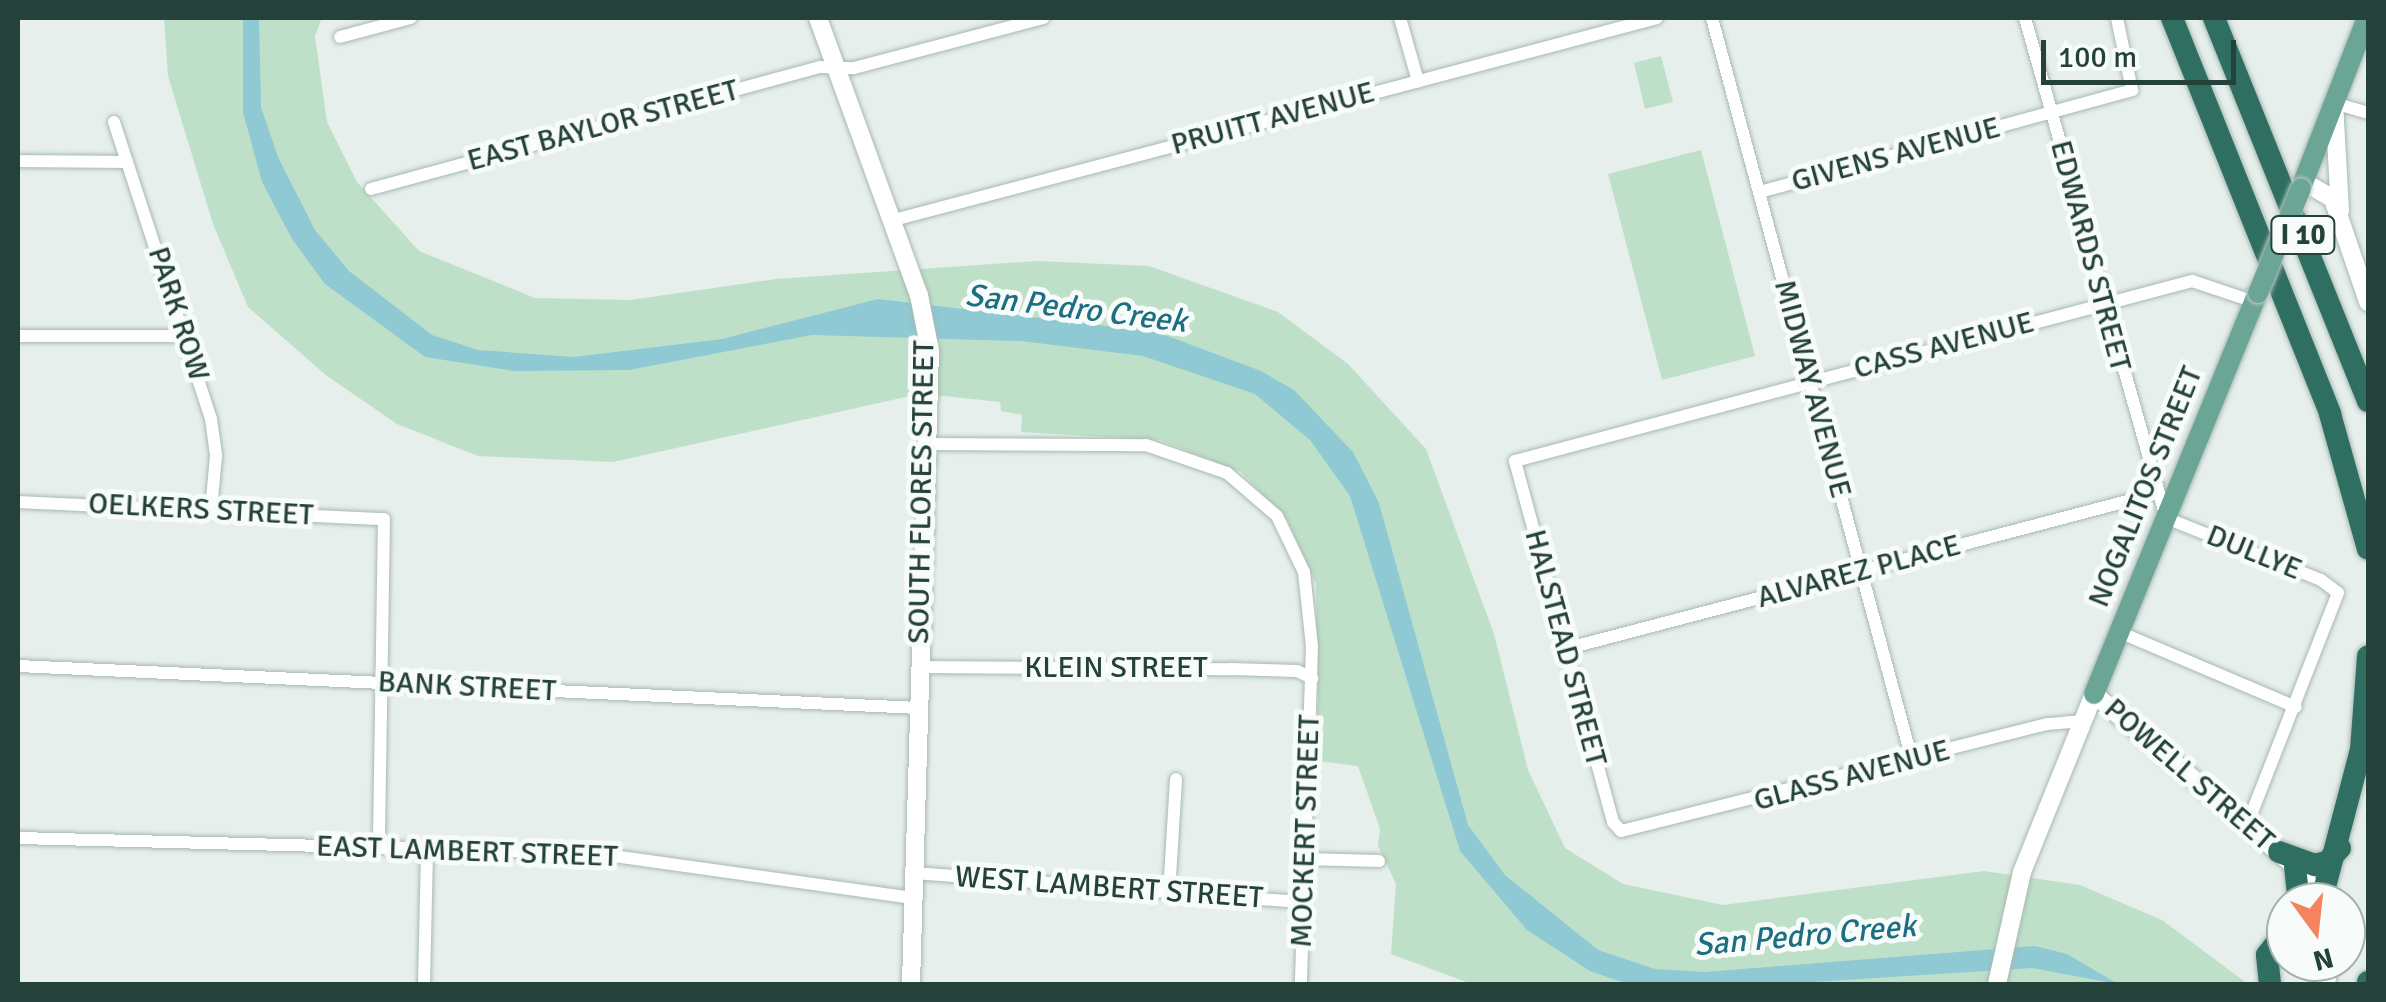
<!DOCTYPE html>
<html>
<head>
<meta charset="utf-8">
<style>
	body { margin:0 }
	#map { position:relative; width:2386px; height:1002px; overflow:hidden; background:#e6efeb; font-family:Signika,sans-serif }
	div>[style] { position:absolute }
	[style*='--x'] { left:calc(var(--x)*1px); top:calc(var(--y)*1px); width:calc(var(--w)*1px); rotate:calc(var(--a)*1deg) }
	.green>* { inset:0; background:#bfe0c8 }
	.water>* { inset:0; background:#8ec9d4 }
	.roads { filter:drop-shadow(0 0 2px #a8b8b2) drop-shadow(0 0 2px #a8b8b2) }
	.street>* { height:12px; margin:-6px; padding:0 6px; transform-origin:6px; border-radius:6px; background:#fff }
	.secondary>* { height:18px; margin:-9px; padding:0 9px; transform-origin:9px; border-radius:9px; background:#fff }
	.primary>* { height:20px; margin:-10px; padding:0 10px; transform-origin:10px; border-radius:10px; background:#6aa596 }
	.highway>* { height:22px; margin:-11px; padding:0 11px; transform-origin:11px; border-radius:11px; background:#2f6f62 }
	.bridges { filter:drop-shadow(0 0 2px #c2cac8) drop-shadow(0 0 2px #c2cac8) }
	.primary-bridge>* { height:20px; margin:-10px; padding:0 10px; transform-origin:10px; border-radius:10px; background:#6aa596 }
	span { translate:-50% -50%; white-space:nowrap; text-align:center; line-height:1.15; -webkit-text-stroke:10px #f7fbf9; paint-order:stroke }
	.shield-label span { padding:2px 8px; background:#f7fbf9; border:2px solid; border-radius:8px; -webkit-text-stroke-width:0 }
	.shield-label { font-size:28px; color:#24423a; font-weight:700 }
	.street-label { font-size:30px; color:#24423a }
	.water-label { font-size:32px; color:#1c6f80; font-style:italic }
	.frame { position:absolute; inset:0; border:20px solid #24423a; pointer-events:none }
	.north { position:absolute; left:2266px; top:882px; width:100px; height:100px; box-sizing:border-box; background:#f7fbf9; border:2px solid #a3b1ad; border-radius:50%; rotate:165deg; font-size:28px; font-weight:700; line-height:40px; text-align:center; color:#24423a }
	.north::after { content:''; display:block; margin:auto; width:35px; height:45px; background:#f4845f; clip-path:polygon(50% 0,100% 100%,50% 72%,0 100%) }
	.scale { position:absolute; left:2041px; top:40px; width:195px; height:45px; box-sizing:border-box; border:5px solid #24423a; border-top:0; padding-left:12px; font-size:30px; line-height:35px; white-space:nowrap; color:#24423a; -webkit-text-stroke:8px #f7fbf9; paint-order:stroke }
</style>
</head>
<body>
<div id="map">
	<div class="green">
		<div style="clip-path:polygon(164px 18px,322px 18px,315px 36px,327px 122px,357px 182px,419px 251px,535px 298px,630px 300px,776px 279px,1037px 261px,1149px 266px,1278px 312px,1348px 364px,1426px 449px,1494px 634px,1528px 770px,1565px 848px,1623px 884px,1723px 905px,1984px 871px,2080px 885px,2162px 920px,2248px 984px,1472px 984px,1391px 954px,1396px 884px,1378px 846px,1380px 829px,1358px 766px,1319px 761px,1316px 584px,1288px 521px,1241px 472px,1160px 440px,1021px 432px,1022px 415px,1001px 411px,1000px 402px,945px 396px,910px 396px,613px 462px,478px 456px,397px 424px,327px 376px,248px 307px,213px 224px,168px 76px)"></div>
		<div style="clip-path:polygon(1661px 56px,1673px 102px,1645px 109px,1634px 63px)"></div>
		<div style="clip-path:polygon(1701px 150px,1755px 356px,1662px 380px,1608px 174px)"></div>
	</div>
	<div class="water">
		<div style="clip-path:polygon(243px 18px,259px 18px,261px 107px,278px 157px,315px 230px,349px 271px,432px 335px,478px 350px,574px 357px,722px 339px,878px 299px,1157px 332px,1261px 371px,1294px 390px,1353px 452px,1379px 503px,1468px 825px,1505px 875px,1598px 950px,1655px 969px,1705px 972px,2035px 946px,2067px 954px,2118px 984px,2032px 968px,1782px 984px,1628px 984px,1590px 971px,1527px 930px,1460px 851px,1350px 496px,1310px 440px,1255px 394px,1143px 356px,1021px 341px,812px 335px,629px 370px,514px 371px,425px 357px,325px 284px,292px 239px,262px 182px,243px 112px)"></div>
	</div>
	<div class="roads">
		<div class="street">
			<div style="--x:1400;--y:18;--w:66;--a:74.1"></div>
			<div style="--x:1712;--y:18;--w:768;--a:74.91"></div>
			<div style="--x:2025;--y:18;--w:520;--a:74.25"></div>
			<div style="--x:2166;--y:518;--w:167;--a:21.8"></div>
			<div style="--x:2321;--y:580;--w:21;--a:37"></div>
			<div style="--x:2338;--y:593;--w:249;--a:111.4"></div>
			<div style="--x:340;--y:37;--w:73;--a:-15"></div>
			<div style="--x:2334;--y:103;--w:35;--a:16"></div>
			<div style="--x:114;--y:122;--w:312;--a:71.9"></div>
			<div style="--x:211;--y:419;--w:37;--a:82"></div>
			<div style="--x:216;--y:456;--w:54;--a:95.3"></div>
			<div style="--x:18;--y:161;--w:109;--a:0.5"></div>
			<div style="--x:371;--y:189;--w:466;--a:-15.2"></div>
			<div style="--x:821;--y:67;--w:33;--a:2"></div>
			<div style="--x:854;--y:68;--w:196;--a:-14.8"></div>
			<div style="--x:1760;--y:192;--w:386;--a:-15.3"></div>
			<div style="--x:2132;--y:90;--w:74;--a:-101.8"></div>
			<div style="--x:890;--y:221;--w:793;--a:-14.82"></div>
			<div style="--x:18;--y:336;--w:168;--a:0"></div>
			<div style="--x:926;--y:444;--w:220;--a:0.3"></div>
			<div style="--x:1146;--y:445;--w:86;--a:19.1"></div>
			<div style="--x:1227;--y:473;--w:66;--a:40.7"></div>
			<div style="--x:1277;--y:516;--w:62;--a:64.3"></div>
			<div style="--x:1304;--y:572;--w:75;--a:83.9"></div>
			<div style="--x:1312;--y:647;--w:337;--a:91.9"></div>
			<div style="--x:18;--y:502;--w:366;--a:2.7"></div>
			<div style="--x:384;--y:519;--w:328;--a:90.9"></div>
			<div style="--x:2119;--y:632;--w:192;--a:23"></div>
			<div style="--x:1565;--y:649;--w:609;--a:-14.74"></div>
			<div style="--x:18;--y:666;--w:900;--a:2.67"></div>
			<div style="--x:918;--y:667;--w:313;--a:0.4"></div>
			<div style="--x:1231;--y:669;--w:66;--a:1.7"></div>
			<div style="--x:1297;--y:671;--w:17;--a:25"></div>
			<div style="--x:2083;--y:721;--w:36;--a:175"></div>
			<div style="--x:2047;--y:724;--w:439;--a:165.9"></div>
			<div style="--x:1621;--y:831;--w:12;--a:-132"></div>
			<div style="--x:1613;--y:822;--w:374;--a:-105.2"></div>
			<div style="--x:1515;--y:461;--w:701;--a:-14.89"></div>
			<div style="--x:2192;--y:281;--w:66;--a:18.4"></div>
			<div style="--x:18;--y:838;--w:574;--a:1.5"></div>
			<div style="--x:592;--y:853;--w:325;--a:8"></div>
			<div style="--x:1306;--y:859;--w:73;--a:1.6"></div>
			<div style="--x:914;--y:873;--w:391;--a:4.3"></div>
			<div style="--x:1169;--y:894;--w:115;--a:-86.5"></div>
			<div style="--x:424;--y:984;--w:135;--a:-88.7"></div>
		</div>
		<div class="secondary">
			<div style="--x:818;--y:18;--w:295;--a:70"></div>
			<div style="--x:919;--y:295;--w:57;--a:78.9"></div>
			<div style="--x:930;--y:351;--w:633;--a:91.72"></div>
			<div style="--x:2334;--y:103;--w:108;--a:86.8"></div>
			<div style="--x:2304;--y:182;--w:34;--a:30"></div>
			<div style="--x:2333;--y:199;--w:109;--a:71.2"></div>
			<div style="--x:1997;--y:984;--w:115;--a:-77.4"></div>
			<div style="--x:2022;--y:872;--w:192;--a:-68"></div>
			<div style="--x:2094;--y:694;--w:265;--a:40.6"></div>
			<div style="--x:2295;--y:866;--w:45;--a:53.1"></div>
			<div style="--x:2326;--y:984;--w:22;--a:-82"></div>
		</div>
		<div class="primary">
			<div style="--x:2301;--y:188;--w:182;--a:-68.8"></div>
			<div style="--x:2094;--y:694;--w:433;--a:-67.8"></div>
		</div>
		<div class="highway">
			<div style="--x:2172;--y:18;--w:426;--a:68.2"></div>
			<div style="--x:2330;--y:414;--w:140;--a:74.3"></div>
			<div style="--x:2214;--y:18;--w:413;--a:68.1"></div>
			<div style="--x:2279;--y:852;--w:37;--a:20"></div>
			<div style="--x:2314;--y:865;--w:13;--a:-13"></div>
			<div style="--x:2327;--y:862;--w:19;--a:-47"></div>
			<div style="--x:2295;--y:866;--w:36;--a:84"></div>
			<div style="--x:2321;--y:902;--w:157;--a:-75.3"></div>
			<div style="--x:2361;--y:750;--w:94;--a:-85.7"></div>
			<div style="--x:2270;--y:984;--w:29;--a:-96"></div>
			<div style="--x:2267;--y:955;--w:31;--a:-52"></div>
			<div style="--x:2368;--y:984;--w:2;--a:-90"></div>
		</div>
	</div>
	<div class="bridges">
		<div class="primary-bridge">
			<div style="--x:2258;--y:293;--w:113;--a:-67.7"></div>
		</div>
	</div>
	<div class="shield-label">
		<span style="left:2303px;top:235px">I 10</span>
	</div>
	<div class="street-label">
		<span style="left:1273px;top:119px;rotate:-15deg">PRUITT AVENUE</span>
		<span style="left:603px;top:126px;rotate:-15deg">EAST BAYLOR STREET</span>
		<span style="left:1896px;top:155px;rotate:-15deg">GIVENS AVENUE</span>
		<span style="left:2090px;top:256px;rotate:75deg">EDWARDS STREET</span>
		<span style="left:178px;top:314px;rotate:72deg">PARK ROW</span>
		<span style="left:1944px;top:346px;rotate:-15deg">CASS AVENUE</span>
		<span style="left:1812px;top:389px;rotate:75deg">MIDWAY AVENUE</span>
		<span style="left:2146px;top:487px;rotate:-68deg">NOGALITOS STREET</span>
		<span style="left:922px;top:492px;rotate:-89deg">SOUTH FLORES STREET</span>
		<span style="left:201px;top:510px;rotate:3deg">OELKERS STREET</span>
		<span style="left:2254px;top:553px;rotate:22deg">DULLYE</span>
		<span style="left:1859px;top:572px;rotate:-15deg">ALVAREZ PLACE</span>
		<span style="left:1565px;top:648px;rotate:75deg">HALSTEAD STREET</span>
		<span style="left:1116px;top:668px">KLEIN STREET</span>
		<span style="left:467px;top:687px;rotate:3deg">BANK STREET</span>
		<span style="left:2189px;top:775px;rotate:41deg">POWELL STREET</span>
		<span style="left:1852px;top:776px;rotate:-15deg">GLASS AVENUE</span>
		<span style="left:1306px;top:831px;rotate:-88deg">MOCKERT STREET</span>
		<span style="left:467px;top:852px;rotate:2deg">EAST LAMBERT STREET</span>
		<span style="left:1109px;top:888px;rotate:4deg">WEST LAMBERT STREET</span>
	</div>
	<div class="water-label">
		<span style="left:1076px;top:309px;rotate:7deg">San Pedro Creek</span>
		<span style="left:1805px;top:936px;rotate:-5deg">San Pedro Creek</span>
	</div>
	<div class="frame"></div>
	<div class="north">N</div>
	<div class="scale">100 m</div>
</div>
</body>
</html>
